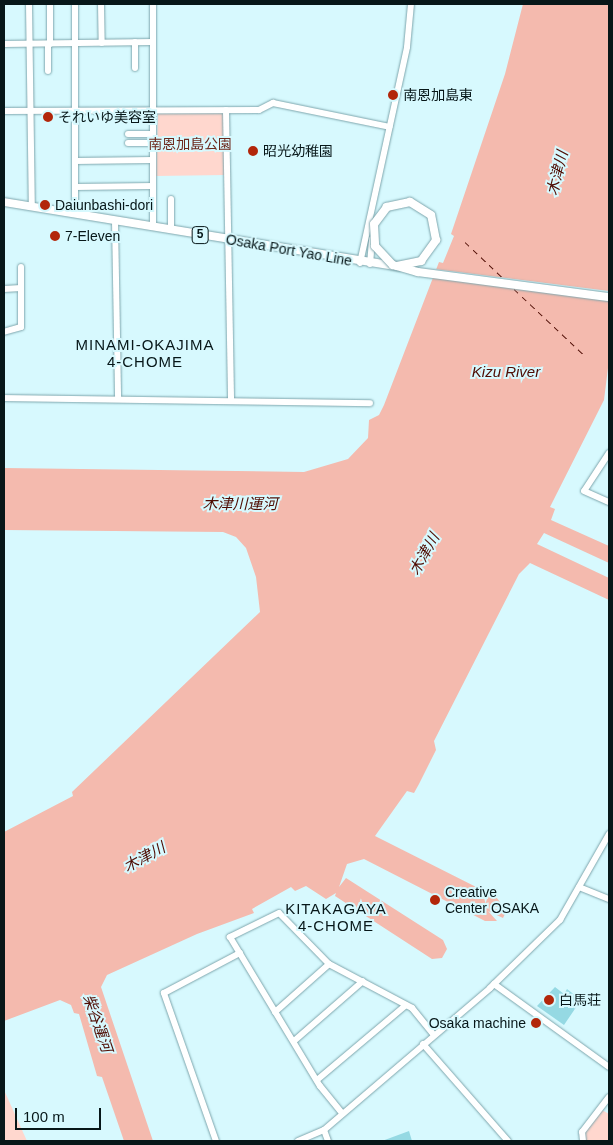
<!DOCTYPE html>
<html>
<head>
<meta charset="utf-8">
<style>
	body { margin:0 }
	#map { position:relative; width:613px; height:1145px; overflow:hidden; background:#d7f9fe; font-family:Helvetica,"Noto Sans JP",sans-serif }
	div>[style] { position:absolute }
	[style*='--x'] { left:calc(var(--x)*1px); top:calc(var(--y)*1px); width:calc(var(--w)*1px); rotate:calc(var(--a)*1deg) }
	.green>* { inset:0; background:#ffd7ce }
	.water>* { inset:0; background:#f4baae }
	.pier>* { inset:0; background:#d7f9fe }
	.ferry>* { height:1px; margin-top:-0.5px; transform-origin:0; background:repeating-linear-gradient(90deg,#4f0c03 0 6px,transparent 0 11px) }
	.building>* { inset:0; background:#95d9e3 }
	.roads { filter:drop-shadow(0 0 1px #7ea6ad) drop-shadow(0 0 1px #7ea6ad) }
	.minor>* { height:6px; margin:-3px; padding:0 3px; transform-origin:3px; border-radius:3px; background:#fff }
	.major>* { height:8px; margin:-4px; padding:0 4px; transform-origin:4px; border-radius:4px; background:#fff }
	.bridges { filter:drop-shadow(0 0 1px #7ea6ad) drop-shadow(0 0 1px #7ea6ad) }
	.major-bridge>* { height:8px; margin:-4px; padding:0 4px; transform-origin:4px; border-radius:4px; background:#fff }
	.dots>* { width:14px; height:14px; translate:-50% -50%; box-sizing:border-box; border:2px solid #d7f9fe; border-radius:50% }
	span { translate:-50% -50%; white-space:nowrap; text-align:center; line-height:1.15; -webkit-text-stroke:4px #d7f9fe; paint-order:stroke }
	.shield-label span { padding:1px 4px; background:#d7f9fe; border:1px solid; border-radius:4px; -webkit-text-stroke-width:0 }
	.shield-label { font-size:12px; color:#071719; font-weight:700 }
	.poi-label { font-size:14px; color:#071719 }
	.left { translate:0 -50%; text-align:left }
	.right { translate:-100% -50%; text-align:right }
	.park-label { font-size:14px; color:#6d291d }
	.street-label { font-size:14px; color:#071719 }
	.water-label { font-size:15px; color:#4f0c03; font-style:italic }
	.neighbourhood-label { font-size:15px; color:#071719; letter-spacing:1px }
	.frame { position:absolute; inset:0; border:5px solid #071719; pointer-events:none }
	.scale { position:absolute; left:15px; top:1108px; width:86px; height:22px; box-sizing:border-box; border:2px solid #071719; border-top:0; padding-left:6px; font-size:15px; line-height:18px; white-space:nowrap; color:#071719; -webkit-text-stroke:4px #d7f9fe; paint-order:stroke }
</style>
</head>
<body>
<div id="map">
	<div class="green">
		<div style="clip-path:polygon(158px 113px,224px 113px,225px 175px,156px 176px)"></div>
		<div style="clip-path:polygon(4px 1090px,27px 1141px,4px 1141px)"></div>
		<div style="clip-path:polygon(602px 1110px,609px 1114px,609px 1141px,586px 1141px,584px 1133px)"></div>
	</div>
	<div class="water">
		<div style="clip-path:polygon(523px 4px,609px 4px,609px 360px,604px 400px,550px 507px,555px 509px,551px 520px,609px 546px,609px 563px,544px 533px,537px 544px,609px 578px,609px 600px,530px 563px,519px 574px,434px 741px,436px 750px,419px 784px,414px 793px,407px 791px,375px 836px,496px 897px,505px 908px,490px 906px,505px 914px,503px 918px,488px 911px,497px 921px,485px 921px,364px 859px,347px 864px,339px 887px,346px 878px,443px 940px,447px 949px,442px 958px,432px 959px,335px 896px,336px 893px,326px 899px,306px 886px,295px 891px,291px 887px,252px 909px,254px 913px,197px 934px,107px 975px,101px 987px,153px 1141px,124px 1141px,102px 1077px,97px 1076px,79px 1014px,74px 1013px,71px 1005px,60px 1000px,4px 1021px,4px 832px,73px 796px,72px 792px,260px 612px,256px 577px,246px 548px,236px 537px,223px 532px,4px 530px,4px 468px,304px 472px,348px 459px,368px 438px,369px 420px,379px 415px,384px 405px,439px 262px,443px 263px,454px 236px,451px 234px,505px 74px)"></div>
	</div>
	<div class="pier">
		<div style="clip-path:polygon(434px 269px,609px 291px,609px 300px,431px 277px)"></div>
	</div>
	<div class="ferry">
		<div style="--x:465;--y:242;--w:54;--a:43.5"></div>
		<div style="--x:514;--y:289;--w:95;--a:43.3"></div>
	</div>
	<div class="building">
		<div style="clip-path:polygon(555px 987px,564px 994px,567px 989px,581px 1000px,564px 1025px,537px 1006px)"></div>
		<div style="clip-path:polygon(409px 1131px,412px 1141px,382px 1141px)"></div>
	</div>
	<div class="roads">
		<div class="minor">
			<div style="--x:29;--y:4;--w:203;--a:89.2"></div>
			<div style="--x:50;--y:4;--w:40;--a:90"></div>
			<div style="--x:75;--y:4;--w:210;--a:90"></div>
			<div style="--x:101;--y:4;--w:39;--a:89"></div>
			<div style="--x:153;--y:4;--w:223;--a:90"></div>
			<div style="--x:135;--y:42;--w:26;--a:90"></div>
			<div style="--x:4;--y:44;--w:149;--a:-0.8"></div>
			<div style="--x:48;--y:44;--w:27;--a:90"></div>
			<div style="--x:226;--y:110;--w:290;--a:89"></div>
			<div style="--x:4;--y:111;--w:255;--a:-0.2"></div>
			<div style="--x:259;--y:110;--w:16;--a:-27"></div>
			<div style="--x:273;--y:103;--w:119;--a:11.6"></div>
			<div style="--x:128;--y:134;--w:25;--a:0"></div>
			<div style="--x:128;--y:143;--w:25;--a:0"></div>
			<div style="--x:75;--y:161;--w:78;--a:-0.7"></div>
			<div style="--x:75;--y:187;--w:78;--a:-0.7"></div>
			<div style="--x:115;--y:221;--w:178;--a:89"></div>
			<div style="--x:171;--y:230;--w:31;--a:-90"></div>
			<div style="--x:360;--y:263;--w:221;--a:-77.7"></div>
			<div style="--x:407;--y:47;--w:43;--a:-84.7"></div>
			<div style="--x:370;--y:264;--w:25;--a:-85"></div>
			<div style="--x:21;--y:267;--w:21;--a:90"></div>
			<div style="--x:4;--y:289;--w:17;--a:-3"></div>
			<div style="--x:21;--y:288;--w:39;--a:90"></div>
			<div style="--x:21;--y:327;--w:18;--a:164"></div>
			<div style="--x:4;--y:398;--w:366;--a:0.8"></div>
			<div style="--x:609;--y:453;--w:45;--a:123.3"></div>
			<div style="--x:584;--y:491;--w:27;--a:24"></div>
			<div style="--x:579;--y:887;--w:32;--a:22"></div>
			<div style="--x:329;--y:964;--w:71;--a:-134.4"></div>
			<div style="--x:279;--y:913;--w:55;--a:153.9"></div>
			<div style="--x:230;--y:937;--w:174;--a:58.9"></div>
			<div style="--x:320;--y:1086;--w:35;--a:51"></div>
			<div style="--x:494;--y:984;--w:142;--a:35.8"></div>
			<div style="--x:275;--y:1012;--w:72;--a:-41.6"></div>
			<div style="--x:329;--y:964;--w:94;--a:27.9"></div>
			<div style="--x:412;--y:1008;--w:35;--a:51"></div>
			<div style="--x:294;--y:1041;--w:91;--a:-41"></div>
			<div style="--x:423;--y:1044;--w:129;--a:48.8"></div>
			<div style="--x:317;--y:1080;--w:116;--a:-40.1"></div>
			<div style="--x:324;--y:1130;--w:12;--a:70"></div>
			<div style="--x:216;--y:1141;--w:157;--a:-109.4"></div>
			<div style="--x:164;--y:993;--w:86;--a:-27.8"></div>
			<div style="--x:298;--y:1141;--w:28;--a:-23"></div>
			<div style="--x:324;--y:1130;--w:218;--a:-40.5"></div>
			<div style="--x:490;--y:988;--w:98;--a:-44.2"></div>
			<div style="--x:560;--y:920;--w:99;--a:-60.3"></div>
			<div style="--x:583;--y:1141;--w:9;--a:-96"></div>
			<div style="--x:582;--y:1132;--w:44;--a:-52.4"></div>
		</div>
		<div class="major">
			<div style="--x:4;--y:202;--w:400;--a:9.3"></div>
		</div>
	</div>
	<div class="bridges">
		<div class="major-bridge">
			<div style="--x:397;--y:266;--w:25;--a:-12"></div>
			<div style="--x:421;--y:261;--w:26;--a:-54"></div>
			<div style="--x:436;--y:240;--w:25;--a:-101"></div>
			<div style="--x:431;--y:215;--w:25;--a:-148"></div>
			<div style="--x:410;--y:202;--w:24;--a:168"></div>
			<div style="--x:387;--y:207;--w:21;--a:127"></div>
			<div style="--x:374;--y:224;--w:22;--a:87"></div>
			<div style="--x:375;--y:246;--w:26;--a:47"></div>
			<div style="--x:393;--y:265;--w:26;--a:16"></div>
			<div style="--x:418;--y:272;--w:193;--a:7.5"></div>
		</div>
	</div>
	<div class="dots">
		<div style="left:393px;top:95px;background:#b2260a"></div>
		<div style="left:48px;top:117px;background:#b2260a"></div>
		<div style="left:253px;top:151px;background:#b2260a"></div>
		<div style="left:45px;top:205px;background:#b2260a"></div>
		<div style="left:55px;top:236px;background:#b2260a"></div>
		<div style="left:435px;top:900px;background:#b2260a"></div>
		<div style="left:549px;top:1000px;background:#b2260a"></div>
		<div style="left:536px;top:1023px;background:#b2260a"></div>
	</div>
	<div class="shield-label">
		<span style="left:200px;top:235px">5</span>
	</div>
	<div class="poi-label">
		<span class="left" style="left:403px;top:95px">南恩加島東</span>
		<span class="left" style="left:58px;top:117px">それいゆ美容室</span>
		<span class="left" style="left:263px;top:151px">昭光幼稚園</span>
		<span class="left" style="left:55px;top:205px">Daiunbashi-dori</span>
		<span class="left" style="left:65px;top:236px">7-Eleven</span>
		<span class="left" style="left:445px;top:900px">Creative<br>Center OSAKA</span>
		<span class="left" style="left:559px;top:1000px">白馬荘</span>
		<span class="right" style="left:526px;top:1023px">Osaka machine</span>
	</div>
	<div class="park-label">
		<span style="left:190px;top:144px">南恩加島公園</span>
	</div>
	<div class="street-label">
		<span style="left:289px;top:250px;rotate:10deg">Osaka Port Yao Line</span>
	</div>
	<div class="water-label">
		<span style="left:557px;top:173px;rotate:-76deg">木津川</span>
		<span style="left:506px;top:372px">Kizu River</span>
		<span style="left:240px;top:504px">木津川運河</span>
		<span style="left:424px;top:554px;rotate:-61deg">木津川</span>
		<span style="left:144px;top:857px;rotate:-29deg">木津川</span>
		<span style="left:98px;top:1023px;rotate:71deg">柴谷運河</span>
	</div>
	<div class="neighbourhood-label">
		<span style="left:145px;top:353px">MINAMI-OKAJIMA<br>4-CHOME</span>
		<span style="left:336px;top:917px">KITAKAGAYA<br>4-CHOME</span>
	</div>
	<div class="frame"></div>
	<div class="scale">100 m</div>
</div>
</body>
</html>
